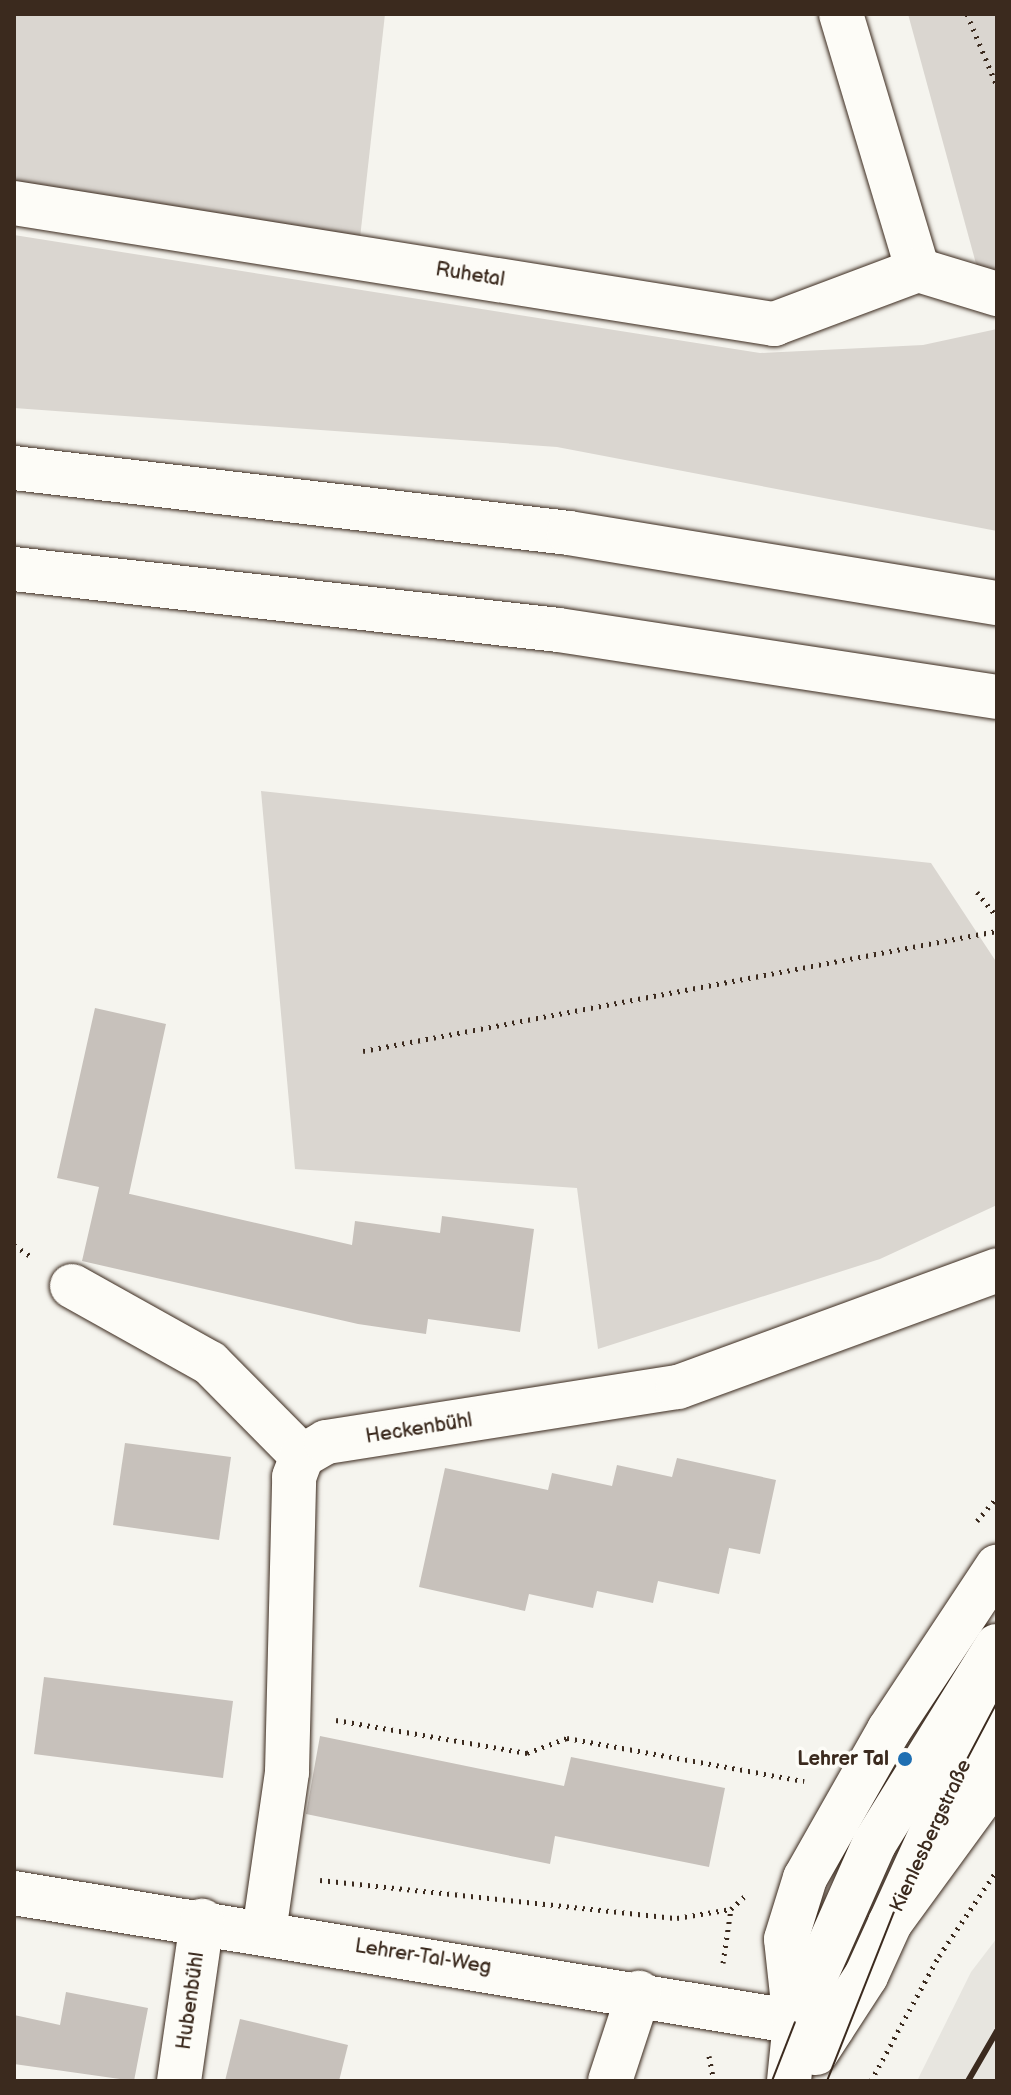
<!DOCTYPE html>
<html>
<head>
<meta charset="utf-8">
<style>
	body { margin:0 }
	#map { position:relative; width:1011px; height:2095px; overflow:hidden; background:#f5f4ee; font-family:"Balsamiq Sans",sans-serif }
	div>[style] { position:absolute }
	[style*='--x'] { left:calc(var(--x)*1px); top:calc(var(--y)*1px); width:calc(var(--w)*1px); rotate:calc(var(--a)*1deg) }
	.built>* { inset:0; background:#e7e5df }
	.green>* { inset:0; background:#dad6d0 }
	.building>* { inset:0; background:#c7c1bb }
	.path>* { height:5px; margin-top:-2.5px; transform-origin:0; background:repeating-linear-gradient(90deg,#3b2a1e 0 2px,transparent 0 8px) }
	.roads { filter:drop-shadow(0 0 2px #3b2a1e) drop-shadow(0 0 2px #3b2a1e) }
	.minor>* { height:44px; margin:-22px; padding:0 22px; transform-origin:22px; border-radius:22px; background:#fdfcf7 }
	.highway>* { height:44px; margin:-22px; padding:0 22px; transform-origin:22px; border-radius:22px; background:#fdfcf7 }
	.tram>* { height:2px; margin:-1px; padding:0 1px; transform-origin:1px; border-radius:1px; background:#3b2a1e }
	.rail>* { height:6px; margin:-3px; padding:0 3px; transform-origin:3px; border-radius:3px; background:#3b2a1e }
	.dots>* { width:22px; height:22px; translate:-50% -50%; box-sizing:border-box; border:4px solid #fdfcf7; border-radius:50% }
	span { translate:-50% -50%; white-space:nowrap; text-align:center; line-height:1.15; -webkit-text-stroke:7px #fdfcf7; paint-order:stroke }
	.street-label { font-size:20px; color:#3b2a1e }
	.poi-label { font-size:20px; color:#3b2a1e; font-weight:700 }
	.right { translate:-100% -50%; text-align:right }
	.frame { position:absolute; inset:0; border:16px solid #3b2a1e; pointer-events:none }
</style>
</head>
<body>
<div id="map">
	<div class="built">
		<div style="clip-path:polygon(997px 1938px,997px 2081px,917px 2081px,971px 1972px)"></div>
	</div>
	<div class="green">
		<div style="clip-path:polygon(14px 14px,385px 14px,360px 238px,14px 183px)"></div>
		<div style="clip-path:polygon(908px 14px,997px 14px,997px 286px,981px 282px)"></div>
		<div style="clip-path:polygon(14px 235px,760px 353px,923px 345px,997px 329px,997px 531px,557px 447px,14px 408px)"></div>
		<div style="clip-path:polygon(261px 791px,931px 863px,997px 963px,997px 1205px,880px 1259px,598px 1349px,577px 1188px,295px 1169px)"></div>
	</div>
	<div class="building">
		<div style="clip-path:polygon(95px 1008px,166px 1024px,129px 1194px,117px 1191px,352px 1245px,355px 1221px,440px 1233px,442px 1216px,534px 1229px,520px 1332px,428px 1319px,426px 1334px,358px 1324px,82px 1261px,99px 1187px,57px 1178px)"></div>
		<div style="clip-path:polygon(125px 1443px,231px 1457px,219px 1540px,113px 1525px)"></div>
		<div style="clip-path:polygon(677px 1458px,776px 1480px,760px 1554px,729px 1548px,719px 1594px,658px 1581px,653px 1603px,597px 1591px,593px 1608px,529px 1594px,525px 1611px,419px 1587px,445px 1468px,548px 1490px,552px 1473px,612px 1486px,617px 1465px,672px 1477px)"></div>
		<div style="clip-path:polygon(44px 1677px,233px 1701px,223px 1778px,34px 1754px)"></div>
		<div style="clip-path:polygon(320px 1736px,564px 1786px,571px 1757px,725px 1788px,709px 1867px,555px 1836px,550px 1864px,306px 1814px)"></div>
		<div style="clip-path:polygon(66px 1992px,148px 2008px,134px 2081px,14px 2064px,14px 2015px,60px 2025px)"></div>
		<div style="clip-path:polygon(240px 2019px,348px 2045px,339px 2081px,225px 2081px)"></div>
	</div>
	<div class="path">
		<div style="--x:967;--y:14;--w:78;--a:67.4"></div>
		<div style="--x:977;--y:892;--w:32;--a:51"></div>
		<div style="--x:363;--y:1051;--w:645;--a:-10.72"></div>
		<div style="--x:14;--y:1245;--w:23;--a:34"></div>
		<div style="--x:977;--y:1521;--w:31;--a:-50"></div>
		<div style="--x:336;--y:1720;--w:194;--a:9.8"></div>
		<div style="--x:527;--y:1753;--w:43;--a:-20.6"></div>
		<div style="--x:567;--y:1738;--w:241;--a:10.3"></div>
		<div style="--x:320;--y:1880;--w:359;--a:6.1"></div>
		<div style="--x:677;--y:1918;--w:55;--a:-9.5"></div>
		<div style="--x:723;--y:1963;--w:55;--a:-81.6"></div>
		<div style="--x:731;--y:1909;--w:19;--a:-43"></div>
		<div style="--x:709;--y:2056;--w:25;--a:79"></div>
		<div style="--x:871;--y:2081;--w:142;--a:-61.5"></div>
		<div style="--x:939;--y:1956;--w:104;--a:-56"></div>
	</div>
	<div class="roads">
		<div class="minor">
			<div style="--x:841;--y:14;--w:267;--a:73.3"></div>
			<div style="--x:14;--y:203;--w:770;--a:9.05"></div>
			<div style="--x:774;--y:324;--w:154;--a:-20.6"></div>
			<div style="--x:918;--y:270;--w:83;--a:16.9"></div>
			<div style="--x:72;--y:1286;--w:158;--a:29.2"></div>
			<div style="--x:210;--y:1363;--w:131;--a:45.3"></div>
			<div style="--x:14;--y:1893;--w:829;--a:9.37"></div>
			<div style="--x:264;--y:1932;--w:162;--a:-81.8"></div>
			<div style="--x:287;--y:1772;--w:295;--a:-88.6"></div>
			<div style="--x:294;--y:1477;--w:22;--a:-69"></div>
			<div style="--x:302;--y:1456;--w:28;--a:-30"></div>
			<div style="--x:326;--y:1442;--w:356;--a:-8.9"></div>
			<div style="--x:678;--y:1387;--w:340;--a:-20.1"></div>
			<div style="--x:796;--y:2020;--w:193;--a:-66.1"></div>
			<div style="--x:874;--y:1844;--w:233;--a:-58.2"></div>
			<div style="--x:816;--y:2053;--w:92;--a:-57"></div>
			<div style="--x:866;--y:1976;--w:210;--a:-65.5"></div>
			<div style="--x:953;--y:1785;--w:89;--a:-60.3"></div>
			<div style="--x:179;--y:2081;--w:162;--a:-81.8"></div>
			<div style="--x:610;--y:2081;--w:93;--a:-71.8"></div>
			<div style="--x:789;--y:2081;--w:59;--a:-84.2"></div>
			<div style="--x:795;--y:2022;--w:83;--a:-96.2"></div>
			<div style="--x:786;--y:1939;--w:64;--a:-72.7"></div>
			<div style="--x:805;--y:1878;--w:170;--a:-60.4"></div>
			<div style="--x:889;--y:1730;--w:196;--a:-56.5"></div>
		</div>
		<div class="highway">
			<div style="--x:14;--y:468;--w:559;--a:6.68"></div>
			<div style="--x:569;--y:533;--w:434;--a:9.3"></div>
			<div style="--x:14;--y:569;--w:548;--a:6.39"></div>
			<div style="--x:559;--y:630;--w:443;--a:8.7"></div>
			<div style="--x:890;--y:1923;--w:182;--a:-53.9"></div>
		</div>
	</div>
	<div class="tram">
		<div style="--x:772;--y:2081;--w:63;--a:-68.7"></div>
		<div style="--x:827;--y:2081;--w:244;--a:-68.4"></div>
		<div style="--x:917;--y:1854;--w:172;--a:-62.2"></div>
	</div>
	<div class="rail">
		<div style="--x:968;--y:2081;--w:58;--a:-59.9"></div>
	</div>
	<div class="dots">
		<div style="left:905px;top:1759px;background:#1f6fb2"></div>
	</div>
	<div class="street-label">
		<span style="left:470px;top:275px;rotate:9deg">Ruhetal</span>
		<span style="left:419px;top:1429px;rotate:-9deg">Heckenbühl</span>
		<span style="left:931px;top:1836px;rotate:-65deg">Kienlesbergstraße</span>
		<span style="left:423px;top:1957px;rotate:9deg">Lehrer-Tal-Weg</span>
		<span style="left:191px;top:2001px;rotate:-82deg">Hubenbühl</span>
	</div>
	<div class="poi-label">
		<span class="right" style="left:889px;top:1759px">Lehrer Tal</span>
	</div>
	<div class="frame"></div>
</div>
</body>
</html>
